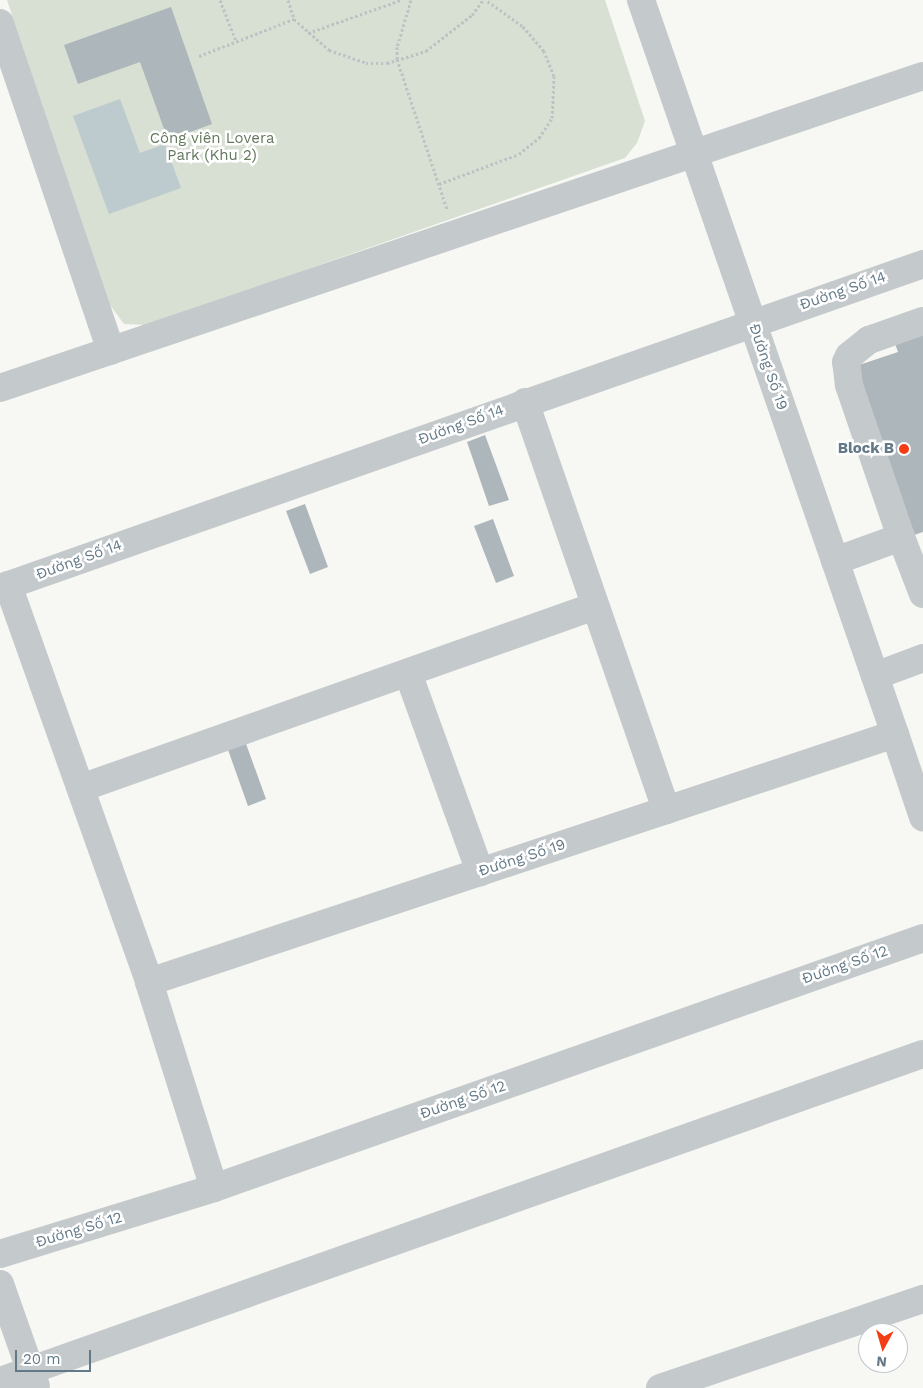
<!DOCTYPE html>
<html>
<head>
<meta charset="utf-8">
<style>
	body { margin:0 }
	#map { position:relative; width:923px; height:1388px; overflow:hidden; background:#f7f7f3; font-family:"Work Sans",sans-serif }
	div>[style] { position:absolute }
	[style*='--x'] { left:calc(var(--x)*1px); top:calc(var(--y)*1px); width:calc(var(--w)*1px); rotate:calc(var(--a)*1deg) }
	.green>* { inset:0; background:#d8dfd3 }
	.water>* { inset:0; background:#bdcace }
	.building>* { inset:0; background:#acb6bb }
	.path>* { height:3px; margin-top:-1.5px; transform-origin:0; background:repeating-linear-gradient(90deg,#bfc2c4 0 2.5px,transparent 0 5px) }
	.minor>* { height:28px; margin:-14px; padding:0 14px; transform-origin:14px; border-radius:14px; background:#c4c9cc }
	.dots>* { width:14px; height:14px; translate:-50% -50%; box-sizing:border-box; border:2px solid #fff; border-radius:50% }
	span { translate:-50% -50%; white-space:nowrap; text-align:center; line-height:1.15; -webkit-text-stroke:5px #fff; paint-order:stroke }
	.park-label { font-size:15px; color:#65795e }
	.street-label { font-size:15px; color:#637987 }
	.poi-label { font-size:15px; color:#637987; font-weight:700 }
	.right { translate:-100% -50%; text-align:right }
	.north { position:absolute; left:858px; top:1323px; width:50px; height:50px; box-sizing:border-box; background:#fff; border:1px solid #c1c9cf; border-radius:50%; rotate:186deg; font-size:14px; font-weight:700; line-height:20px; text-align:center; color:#637987 }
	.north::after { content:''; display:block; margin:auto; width:18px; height:22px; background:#f43c15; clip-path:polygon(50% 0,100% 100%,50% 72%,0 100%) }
	.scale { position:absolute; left:15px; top:1350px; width:76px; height:22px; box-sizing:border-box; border:2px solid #637987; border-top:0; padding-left:6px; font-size:15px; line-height:18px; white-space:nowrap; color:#637987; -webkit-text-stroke:4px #fff; paint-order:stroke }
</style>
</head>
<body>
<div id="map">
	<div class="green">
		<div style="clip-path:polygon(7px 0,605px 0,645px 121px,637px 143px,625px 158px,148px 325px,124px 324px,110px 305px)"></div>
	</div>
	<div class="water">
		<div style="clip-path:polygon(120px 99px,140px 153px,165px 144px,181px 188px,109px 214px,73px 116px)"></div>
	</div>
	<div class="building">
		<div style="clip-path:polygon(171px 7px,212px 124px,168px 140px,140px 62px,78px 84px,64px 45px)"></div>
		<div style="clip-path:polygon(923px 331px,923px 532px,914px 535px,856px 366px,898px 352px,894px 341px)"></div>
		<div style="clip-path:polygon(485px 435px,509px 500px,489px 506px,467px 442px)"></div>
		<div style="clip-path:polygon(305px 504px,328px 567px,310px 574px,286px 511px)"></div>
		<div style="clip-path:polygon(493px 519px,514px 576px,496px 583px,474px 526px)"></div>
		<div style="clip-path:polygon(245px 741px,266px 799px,248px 806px,227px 747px)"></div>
	</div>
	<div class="path">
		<div style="--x:220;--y:0;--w:44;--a:68.7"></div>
		<div style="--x:288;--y:0;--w:20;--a:72"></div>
		<div style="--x:294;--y:19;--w:47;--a:41.5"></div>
		<div style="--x:329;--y:50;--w:39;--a:19"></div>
		<div style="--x:366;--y:63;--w:21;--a:0"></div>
		<div style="--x:387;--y:63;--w:41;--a:-17.1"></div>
		<div style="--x:426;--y:51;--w:58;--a:-38"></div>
		<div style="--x:472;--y:15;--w:19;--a:-54"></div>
		<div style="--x:411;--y:0;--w:49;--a:106.6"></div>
		<div style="--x:397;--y:47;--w:12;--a:90"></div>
		<div style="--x:397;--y:59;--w:158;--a:71.6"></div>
		<div style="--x:308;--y:33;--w:99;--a:-19.5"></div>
		<div style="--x:199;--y:56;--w:102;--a:-21.3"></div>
		<div style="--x:439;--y:184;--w:85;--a:-20.6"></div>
		<div style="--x:519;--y:154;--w:26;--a:-39"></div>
		<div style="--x:539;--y:138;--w:24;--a:-57"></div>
		<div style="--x:552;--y:118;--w:42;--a:-87.3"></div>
		<div style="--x:554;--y:76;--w:27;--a:-112"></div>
		<div style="--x:544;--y:51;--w:33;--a:-131"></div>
		<div style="--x:522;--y:26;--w:44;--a:-144.2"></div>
	</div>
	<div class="minor">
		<div style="--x:0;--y:23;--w:346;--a:71.3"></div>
		<div style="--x:0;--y:388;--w:974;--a:-18.68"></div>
		<div style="--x:525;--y:402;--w:432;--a:70.9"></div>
		<div style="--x:901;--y:537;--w:61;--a:68.9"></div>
		<div style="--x:835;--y:561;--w:70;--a:-20"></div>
		<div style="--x:901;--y:537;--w:161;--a:-108.9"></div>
		<div style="--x:849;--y:385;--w:23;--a:-97"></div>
		<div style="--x:846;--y:362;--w:7;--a:-63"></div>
		<div style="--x:849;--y:356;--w:26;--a:-39"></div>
		<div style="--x:869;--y:340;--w:57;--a:-19.4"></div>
		<div style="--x:8;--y:585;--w:421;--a:70.4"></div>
		<div style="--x:149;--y:982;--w:216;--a:72.5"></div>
		<div style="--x:0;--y:588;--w:978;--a:-19.34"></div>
		<div style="--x:408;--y:673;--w:212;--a:70.1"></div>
		<div style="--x:875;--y:676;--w:51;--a:-20.6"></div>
		<div style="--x:895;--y:734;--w:88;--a:71.4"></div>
		<div style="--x:81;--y:788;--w:545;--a:-19.5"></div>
		<div style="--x:149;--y:982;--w:786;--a:-18.39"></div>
		<div style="--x:895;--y:734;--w:777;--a:-109.09"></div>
		<div style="--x:0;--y:1254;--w:224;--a:-17.1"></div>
		<div style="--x:214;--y:1188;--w:752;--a:-19.42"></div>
		<div style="--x:0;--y:1284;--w:108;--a:70.6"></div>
		<div style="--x:0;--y:1381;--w:979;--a:-19.51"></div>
		<div style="--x:660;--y:1388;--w:278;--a:-18.7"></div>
	</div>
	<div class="dots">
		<div style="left:904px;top:449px;background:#f43c15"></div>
	</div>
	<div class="park-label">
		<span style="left:212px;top:147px">Công viên Lovera<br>Park (Khu 2)</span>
	</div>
	<div class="street-label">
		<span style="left:843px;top:291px;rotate:-19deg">Đường Số 14</span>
		<span style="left:768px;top:367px;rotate:71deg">Đường Số 19</span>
		<span style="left:461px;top:425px;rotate:-20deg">Đường Số 14</span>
		<span style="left:79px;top:560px;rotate:-20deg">Đường Số 14</span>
		<span style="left:522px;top:858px;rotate:-18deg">Đường Số 19</span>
		<span style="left:845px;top:965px;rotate:-19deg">Đường Số 12</span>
		<span style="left:463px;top:1100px;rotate:-19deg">Đường Số 12</span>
		<span style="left:79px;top:1230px;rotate:-17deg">Đường Số 12</span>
	</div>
	<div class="poi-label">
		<span class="right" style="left:894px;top:449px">Block B</span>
	</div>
	<div class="north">N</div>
	<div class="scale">20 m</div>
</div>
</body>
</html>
